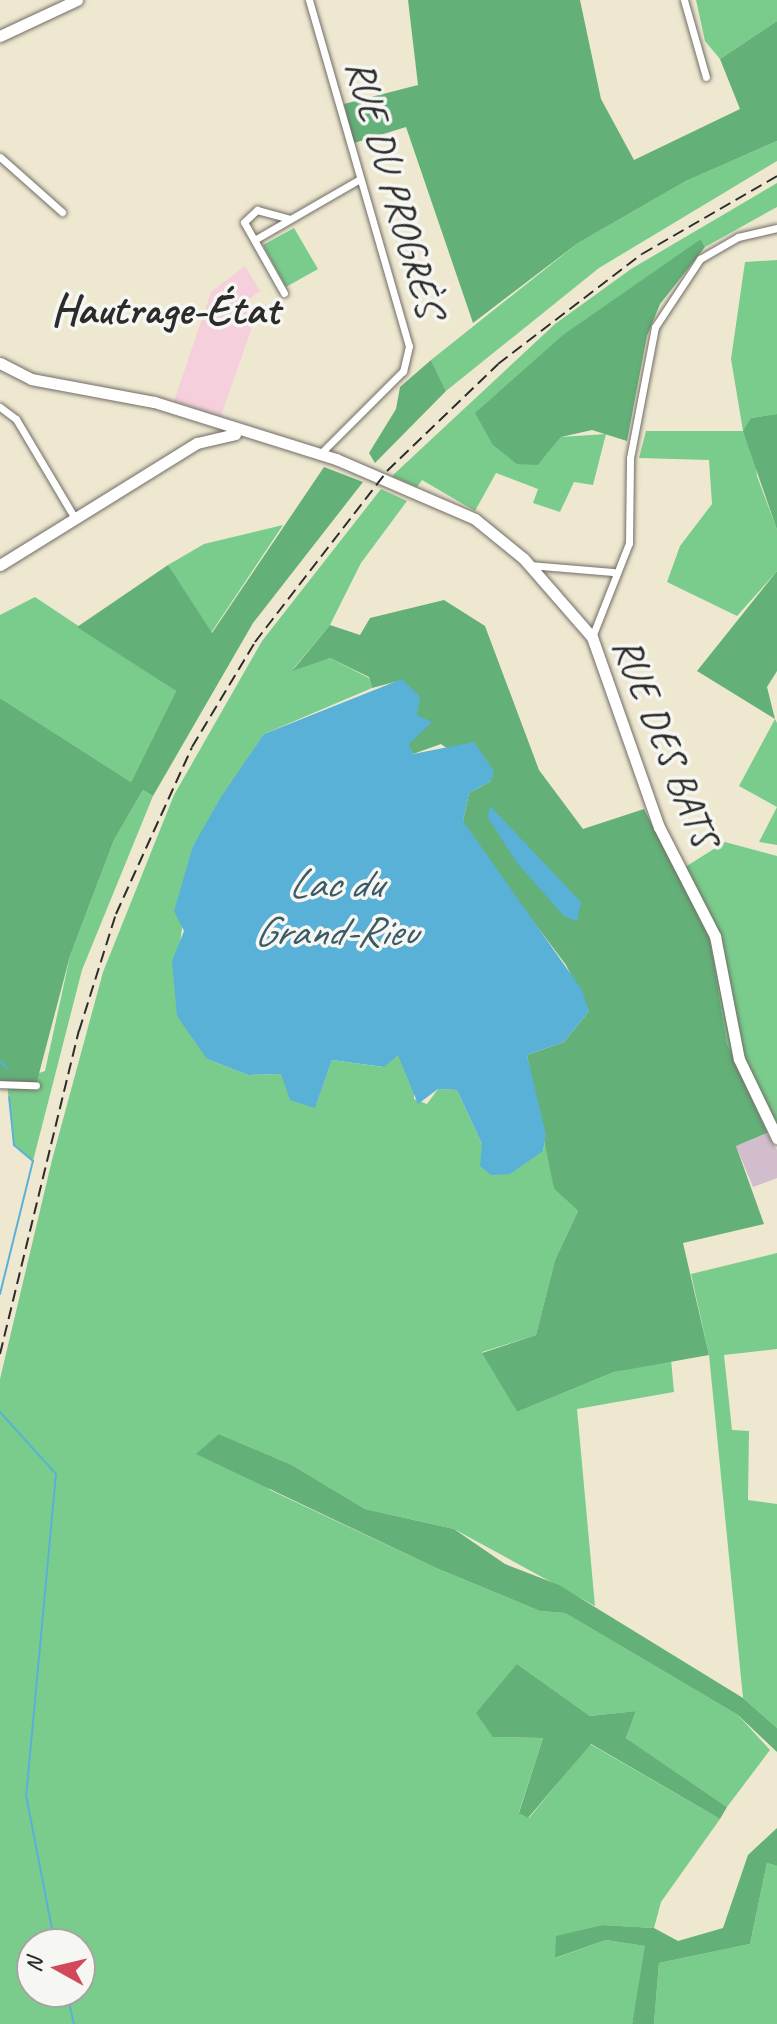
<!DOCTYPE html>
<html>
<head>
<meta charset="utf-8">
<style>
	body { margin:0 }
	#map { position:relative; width:777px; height:2024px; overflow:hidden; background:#efe8d1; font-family:Caveat,sans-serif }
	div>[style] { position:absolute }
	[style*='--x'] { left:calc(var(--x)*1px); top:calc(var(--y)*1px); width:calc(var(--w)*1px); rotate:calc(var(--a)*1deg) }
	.built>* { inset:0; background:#f5cfdc }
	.industrial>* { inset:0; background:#d1bdcc }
	.green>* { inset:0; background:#7acc8d }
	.forest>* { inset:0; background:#63b078 }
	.water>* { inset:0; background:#5ab1d7 }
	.stream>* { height:2px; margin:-1px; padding:0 1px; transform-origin:1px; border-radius:1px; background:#5ab1d7 }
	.roads { filter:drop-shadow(0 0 2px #706d65) drop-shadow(0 0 2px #706d65) }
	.street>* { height:7px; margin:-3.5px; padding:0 3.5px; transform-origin:3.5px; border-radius:3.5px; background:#fff }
	.secondary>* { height:11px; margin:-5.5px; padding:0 5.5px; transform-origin:5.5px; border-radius:5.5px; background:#fff }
	.rail>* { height:2px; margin-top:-1px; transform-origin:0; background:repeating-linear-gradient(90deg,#2b2b2b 0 12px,transparent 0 18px) }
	span { translate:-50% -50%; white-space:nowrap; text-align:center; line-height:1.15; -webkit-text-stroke:7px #f6f6f2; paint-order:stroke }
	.street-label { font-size:40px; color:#2b2b2b }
	.water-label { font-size:42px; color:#3b5a67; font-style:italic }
	.quarter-label { font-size:44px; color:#2b2b2b; font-weight:700 }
	.north { position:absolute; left:16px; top:1928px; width:80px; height:80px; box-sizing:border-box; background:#f6f6f2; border:2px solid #a5a5a2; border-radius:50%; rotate:278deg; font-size:22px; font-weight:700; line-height:32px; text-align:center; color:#2b2b2b }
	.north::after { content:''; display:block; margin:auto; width:28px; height:36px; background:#d1495b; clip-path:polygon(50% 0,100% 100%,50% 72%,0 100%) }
</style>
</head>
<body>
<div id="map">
	<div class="built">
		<div style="clip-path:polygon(245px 266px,260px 291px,239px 307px,257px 313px,221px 416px,174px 401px,211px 292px)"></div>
	</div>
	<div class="industrial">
		<div style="clip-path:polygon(767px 1133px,777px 1150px,777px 1178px,753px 1187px,736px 1146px)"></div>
	</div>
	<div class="green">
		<div style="clip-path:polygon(696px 0,777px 0,777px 21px,720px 59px,705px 41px)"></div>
		<div style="clip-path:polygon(777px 141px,777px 161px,599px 268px,446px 391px,431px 360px,578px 243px,686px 181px)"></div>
		<div style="clip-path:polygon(777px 183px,777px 207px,705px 247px,701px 239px,538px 465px,561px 437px,606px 434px,593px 485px,574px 482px,560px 512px,533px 503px,538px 489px,496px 473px,475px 511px,422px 480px,417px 487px,392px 476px,555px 324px,631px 269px)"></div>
		<div style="clip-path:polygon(294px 228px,318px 269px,286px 287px,263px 245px)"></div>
		<div style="clip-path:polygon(777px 260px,777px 414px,751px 418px,757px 476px,777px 530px,777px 571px,737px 616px,667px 582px,680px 546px,712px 504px,709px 460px,639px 458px,646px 431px,743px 431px,731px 359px,745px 262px)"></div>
		<div style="clip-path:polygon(evenodd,381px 489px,407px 501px,361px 563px,330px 625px,293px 669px,330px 658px,369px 678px,372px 688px,264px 734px,193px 846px,179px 951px,207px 1059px,248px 1075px,281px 1074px,315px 1107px,332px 1060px,383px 1067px,398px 1054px,414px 1081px,414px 1099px,427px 1104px,438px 1089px,457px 1090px,482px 1144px,543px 1151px,546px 1135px,554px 1189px,578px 1211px,555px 1260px,536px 1335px,482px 1352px,517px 1412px,614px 1372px,671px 1359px,674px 1392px,577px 1409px,595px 1606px,454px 1529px,365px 1509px,292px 1465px,219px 1434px,270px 1490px,436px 1568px,540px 1611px,565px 1613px,738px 1715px,770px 1750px,727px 1807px,626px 1738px,636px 1711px,590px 1716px,517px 1664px,493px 1737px,543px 1738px,519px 1812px,529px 1818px,590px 1744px,720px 1819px,661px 1902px,654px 1928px,602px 1925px,556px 1937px,556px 1958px,606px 1940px,646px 1946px,632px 2024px,0 2024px,0 1379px,52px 1160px,103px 972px,174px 795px,262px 641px,381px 489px,32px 1944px,80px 1944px,80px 1992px,32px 1992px,32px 1944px)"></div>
		<div style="clip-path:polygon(283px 525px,211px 633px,207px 631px,168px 565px,204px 544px)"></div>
		<div style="clip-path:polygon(35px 597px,176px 691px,131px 782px,0 698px,0 615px)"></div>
		<div style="clip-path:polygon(775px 719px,777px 723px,777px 845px,759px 842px,777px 807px,739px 786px)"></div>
		<div style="clip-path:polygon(143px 790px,153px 796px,82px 970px,33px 1161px,14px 1145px,7px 1084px,45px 1071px,70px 956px,114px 840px)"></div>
		<div style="clip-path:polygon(725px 842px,777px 856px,777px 1125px,767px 1133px,727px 1044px,710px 940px,674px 874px)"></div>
		<div style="clip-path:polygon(777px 1253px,777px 1349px,724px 1355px,732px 1430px,749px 1431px,748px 1500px,777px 1504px,777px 1728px,743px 1698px,709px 1355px,691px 1274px)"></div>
		<div style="clip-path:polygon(767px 1863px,777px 1866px,777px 2024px,654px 2024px,659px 1963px,750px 1944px)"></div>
	</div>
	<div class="forest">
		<div style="clip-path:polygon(408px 0,580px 0,601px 99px,634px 160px,740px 109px,720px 59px,777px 21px,777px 141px,686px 181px,578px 243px,473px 323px,406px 127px,354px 143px,344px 104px,418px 85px)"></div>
		<div style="clip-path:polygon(701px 239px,705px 247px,660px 304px,647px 336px,627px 441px,592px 430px,561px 437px,538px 465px,517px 464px,493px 445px,475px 413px,563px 335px)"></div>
		<div style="clip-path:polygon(431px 360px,446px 391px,375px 463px,369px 453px,396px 409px,400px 387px)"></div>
		<div style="clip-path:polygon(777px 414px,777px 530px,743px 431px,751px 418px)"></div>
		<div style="clip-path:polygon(324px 467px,363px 482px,253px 623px,153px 796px,143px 790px,114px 840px,70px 956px,36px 1085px,0 1084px,0 698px,131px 782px,176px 691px,77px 627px,168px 565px,212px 633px)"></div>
		<div style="clip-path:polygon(777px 571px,777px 671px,767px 687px,775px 719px,697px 671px)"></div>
		<div style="clip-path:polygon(444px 600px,485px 626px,539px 770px,583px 829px,644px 809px,710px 940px,727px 1044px,767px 1133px,736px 1146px,764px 1224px,683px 1243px,709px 1355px,614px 1372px,517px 1412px,482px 1353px,536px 1335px,555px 1260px,578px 1211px,554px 1189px,527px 1055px,564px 1042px,589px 1011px,566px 965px,470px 837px,463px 821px,469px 793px,491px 781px,441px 744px,413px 754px,408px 744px,417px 715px,402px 680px,372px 688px,369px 677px,330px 658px,292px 671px,330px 625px,360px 635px,370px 618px)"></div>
		<div style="clip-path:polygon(219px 1434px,292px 1465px,365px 1509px,454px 1529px,505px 1564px,559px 1585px,743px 1698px,777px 1728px,777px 1752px,738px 1715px,565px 1613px,540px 1611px,436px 1568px,196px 1454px)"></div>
		<div style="clip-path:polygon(517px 1664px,590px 1716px,636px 1711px,626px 1738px,727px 1807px,720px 1819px,591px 1744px,528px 1818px,519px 1813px,543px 1738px,493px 1737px,476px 1713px)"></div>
		<div style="clip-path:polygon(777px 1828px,777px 1866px,767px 1863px,750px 1944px,659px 1963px,654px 2024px,632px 2024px,645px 1946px,606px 1940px,555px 1958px,556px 1936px,602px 1925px,654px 1928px,678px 1941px,723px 1928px,748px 1855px)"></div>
	</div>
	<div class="water">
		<div style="clip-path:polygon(402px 679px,420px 697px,417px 715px,432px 722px,409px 744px,413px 754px,474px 742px,494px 771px,491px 781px,469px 793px,463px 821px,582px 990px,589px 1011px,564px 1042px,527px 1055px,546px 1135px,543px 1151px,510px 1174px,491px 1175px,480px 1166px,482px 1144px,457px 1090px,438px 1089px,418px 1104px,398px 1055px,384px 1067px,332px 1060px,315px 1108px,290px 1100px,281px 1074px,248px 1075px,207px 1059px,177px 1016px,172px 961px,184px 931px,174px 911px,193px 846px,221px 797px,264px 734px)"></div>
		<div style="clip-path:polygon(490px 806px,581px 902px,577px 921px,564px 916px,518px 864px,488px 818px)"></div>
	</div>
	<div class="stream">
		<div style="--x:0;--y:1061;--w:10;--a:45"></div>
		<div style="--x:0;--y:1294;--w:137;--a:-76.1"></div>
		<div style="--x:33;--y:1161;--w:25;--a:-140"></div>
		<div style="--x:14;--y:1145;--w:48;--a:-95.9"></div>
		<div style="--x:0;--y:1412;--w:84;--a:47.9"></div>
		<div style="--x:56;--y:1474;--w:322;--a:95.3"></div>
		<div style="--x:26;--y:1795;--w:152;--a:79"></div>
		<div style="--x:67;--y:1992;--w:33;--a:78"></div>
	</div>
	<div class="roads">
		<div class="street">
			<div style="--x:309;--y:0;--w:360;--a:73.9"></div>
			<div style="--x:409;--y:346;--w:26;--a:103"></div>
			<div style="--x:403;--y:371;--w:119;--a:135"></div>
			<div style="--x:684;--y:0;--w:80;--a:74.1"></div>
			<div style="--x:0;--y:157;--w:83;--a:41.6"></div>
			<div style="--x:256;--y:239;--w:120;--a:-30"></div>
			<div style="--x:284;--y:293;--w:81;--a:-119.4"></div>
			<div style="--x:244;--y:222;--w:18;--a:-43"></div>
			<div style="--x:257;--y:210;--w:34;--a:15"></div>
			<div style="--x:0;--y:407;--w:20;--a:37"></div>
			<div style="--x:16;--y:419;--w:117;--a:59.3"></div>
			<div style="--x:529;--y:565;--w:84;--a:4.8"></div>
			<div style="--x:592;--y:637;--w:101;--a:-68.5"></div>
			<div style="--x:629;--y:543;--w:85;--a:-89.3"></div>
			<div style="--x:630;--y:458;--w:133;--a:-79.2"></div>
			<div style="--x:655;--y:327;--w:82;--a:-56.5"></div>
			<div style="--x:700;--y:259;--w:44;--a:-30.1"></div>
			<div style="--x:738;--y:237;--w:40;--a:-13"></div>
			<div style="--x:0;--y:1084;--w:36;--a:2"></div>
		</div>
		<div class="secondary">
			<div style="--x:0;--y:36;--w:85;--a:-25.1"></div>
			<div style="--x:0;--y:363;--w:35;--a:27"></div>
			<div style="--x:31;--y:379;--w:125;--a:10.6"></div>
			<div style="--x:154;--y:402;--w:191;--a:17.4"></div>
			<div style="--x:336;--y:459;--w:151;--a:23.3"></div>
			<div style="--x:475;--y:519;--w:63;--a:39.2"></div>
			<div style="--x:524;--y:559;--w:103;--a:48.9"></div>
			<div style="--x:592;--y:637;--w:201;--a:70.6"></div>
			<div style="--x:659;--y:827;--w:123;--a:62.8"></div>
			<div style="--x:715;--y:936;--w:125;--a:79"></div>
			<div style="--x:739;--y:1059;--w:88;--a:64.3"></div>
			<div style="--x:0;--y:565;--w:232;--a:-31.8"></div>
			<div style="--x:197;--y:443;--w:39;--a:-13"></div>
		</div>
	</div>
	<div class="rail">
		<div style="--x:0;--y:1354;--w:333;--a:-76.3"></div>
		<div style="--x:79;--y:1031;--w:123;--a:-72.5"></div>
		<div style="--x:116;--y:914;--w:183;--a:-65.5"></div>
		<div style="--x:192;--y:747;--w:122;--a:-59"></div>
		<div style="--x:255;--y:642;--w:216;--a:-52.3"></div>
		<div style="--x:387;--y:471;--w:154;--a:-43.9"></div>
		<div style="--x:498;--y:364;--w:181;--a:-37.4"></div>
		<div style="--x:642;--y:254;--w:156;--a:-30"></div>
	</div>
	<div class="street-label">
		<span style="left:395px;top:188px;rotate:74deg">RUE DU PROGRÈS</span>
		<span style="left:666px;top:742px;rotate:68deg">RUE DES BATS</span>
	</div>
	<div class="water-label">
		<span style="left:335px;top:908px">Lac du<br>Grand-Rieu</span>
	</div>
	<div class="quarter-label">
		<span style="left:165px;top:310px">Hautrage-État</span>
	</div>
	<div class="north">N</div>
</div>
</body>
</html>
